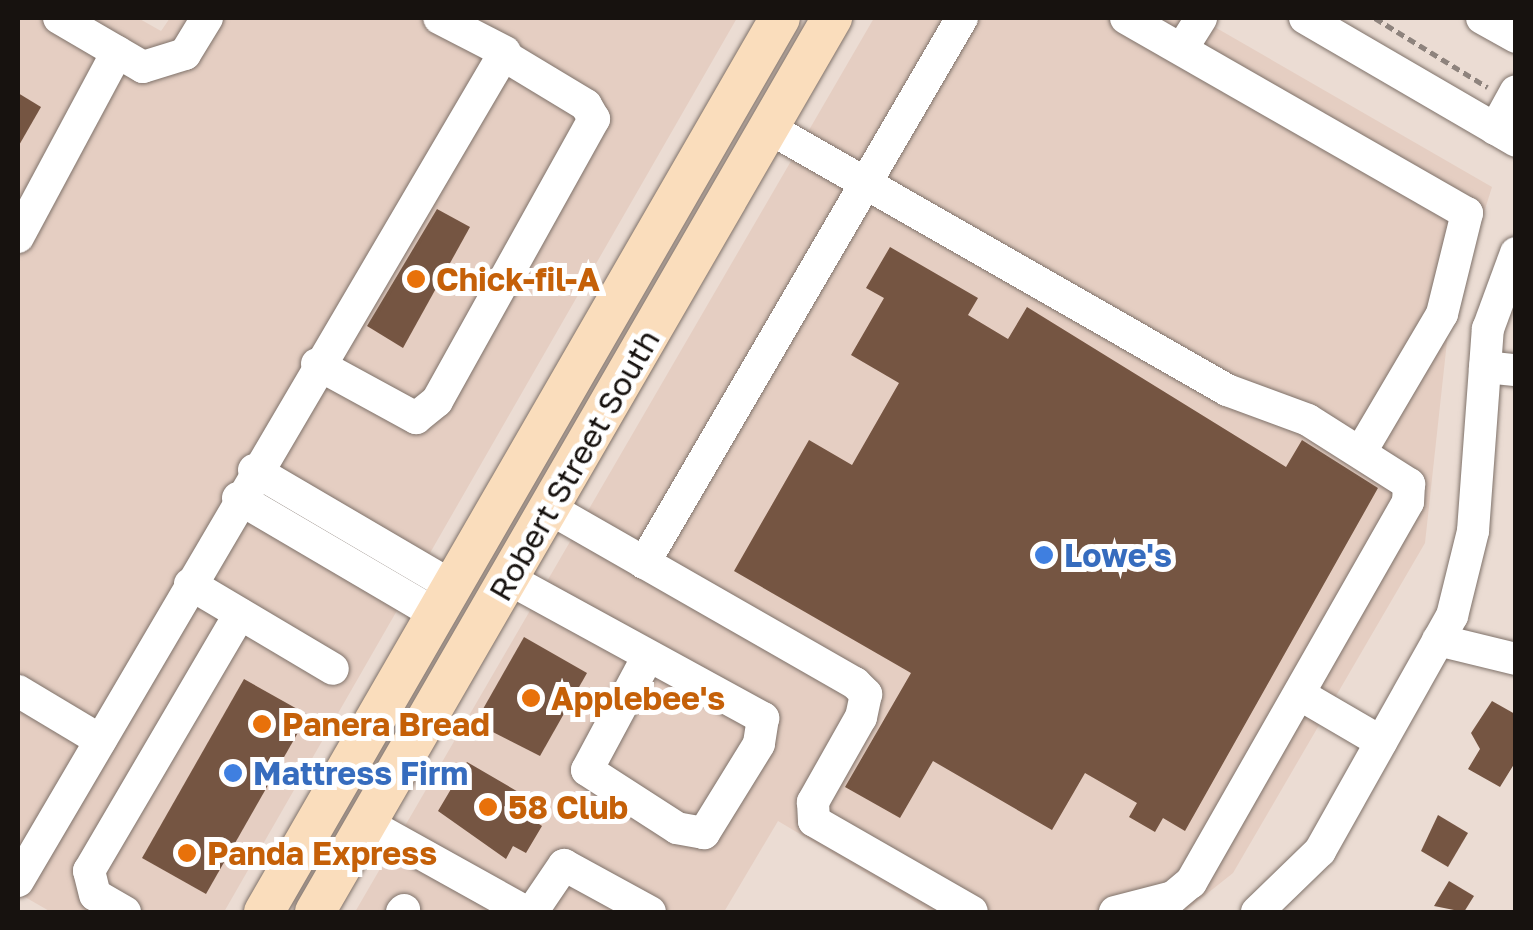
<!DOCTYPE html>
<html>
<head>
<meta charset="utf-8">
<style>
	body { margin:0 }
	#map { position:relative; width:1533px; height:930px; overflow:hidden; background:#ebdcd3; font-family:"Golos Text",sans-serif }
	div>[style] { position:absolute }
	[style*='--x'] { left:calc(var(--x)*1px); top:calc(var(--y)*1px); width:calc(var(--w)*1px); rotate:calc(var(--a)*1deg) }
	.built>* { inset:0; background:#e5cec2 }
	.building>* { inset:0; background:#755542 }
	.path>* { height:5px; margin-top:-2.5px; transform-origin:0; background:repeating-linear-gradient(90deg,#8e837d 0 8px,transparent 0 13px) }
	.roads { filter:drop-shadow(0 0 2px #7f726a) drop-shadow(0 0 2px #7f726a) }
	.minor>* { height:32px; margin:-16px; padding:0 16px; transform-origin:16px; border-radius:16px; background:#fff }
	.major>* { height:40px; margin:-20px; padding:0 20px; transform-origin:20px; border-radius:20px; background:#faddbc }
	.dots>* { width:28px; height:28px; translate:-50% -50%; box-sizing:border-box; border:5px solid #fff; border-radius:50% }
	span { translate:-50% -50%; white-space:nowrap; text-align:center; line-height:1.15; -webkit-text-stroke:10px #fff; paint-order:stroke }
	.food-label { font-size:32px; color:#c56008; font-weight:700 }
	.left { translate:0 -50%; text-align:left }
	.street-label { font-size:32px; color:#17120f }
	.shop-label { font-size:32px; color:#366cbe; font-weight:700 }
	.frame { position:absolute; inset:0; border:20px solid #17120f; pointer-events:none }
</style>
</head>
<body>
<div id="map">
	<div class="built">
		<div style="clip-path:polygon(18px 18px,138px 18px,161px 31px,170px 18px,737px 18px,224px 912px,51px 912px,18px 893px)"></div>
		<div style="clip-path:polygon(874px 18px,1199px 18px,1492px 187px,1449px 323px,1425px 543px,1233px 873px,1184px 912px,932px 912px,778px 821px,724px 912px,355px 912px)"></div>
	</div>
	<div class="building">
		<div style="clip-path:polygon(18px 93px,41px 107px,18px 147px)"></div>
		<div style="clip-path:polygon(437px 209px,470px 227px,403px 348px,367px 326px)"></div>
		<div style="clip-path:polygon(890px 247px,978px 298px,968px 315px,1008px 339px,1027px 307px,1286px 467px,1302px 440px,1378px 488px,1185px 831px,1163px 818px,1155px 832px,1129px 817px,1137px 803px,1085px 773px,1052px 830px,933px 761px,900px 818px,845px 787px,911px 673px,734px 571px,809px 440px,852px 465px,899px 383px,851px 355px,884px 298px,866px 288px)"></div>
		<div style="clip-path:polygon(524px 637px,587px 673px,540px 756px,475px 723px)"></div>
		<div style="clip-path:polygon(244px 679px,308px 715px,206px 894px,142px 858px)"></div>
		<div style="clip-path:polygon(1492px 701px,1515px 714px,1516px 761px,1500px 787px,1468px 769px,1480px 749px,1471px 733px)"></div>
		<div style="clip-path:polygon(467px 762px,539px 804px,530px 818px,542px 826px,526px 853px,513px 846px,506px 859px,438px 811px)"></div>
		<div style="clip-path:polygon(1438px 815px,1468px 833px,1448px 867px,1421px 851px)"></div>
		<div style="clip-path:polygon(1449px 881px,1474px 896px,1464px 912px,1434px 906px)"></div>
	</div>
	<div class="path">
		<div style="--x:1375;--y:18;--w:132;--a:31.6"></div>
	</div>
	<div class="roads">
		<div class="minor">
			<div style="--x:59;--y:18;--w:97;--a:30.3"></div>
			<div style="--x:143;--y:67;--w:44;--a:-17.2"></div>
			<div style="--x:185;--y:54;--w:42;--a:-58.6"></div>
			<div style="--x:1126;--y:18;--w:393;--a:29.8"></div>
			<div style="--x:1467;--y:213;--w:104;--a:103.9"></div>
			<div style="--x:1442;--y:314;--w:158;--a:120.5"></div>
			<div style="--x:1305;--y:18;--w:244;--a:30.2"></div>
			<div style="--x:1482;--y:18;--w:39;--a:29"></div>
			<div style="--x:1183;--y:47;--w:34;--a:-58"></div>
			<div style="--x:769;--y:128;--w:528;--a:29.77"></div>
			<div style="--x:1227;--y:390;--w:86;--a:20.3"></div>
			<div style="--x:1308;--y:420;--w:120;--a:32.4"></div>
			<div style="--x:1409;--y:484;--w:18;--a:93"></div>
			<div style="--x:1408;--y:502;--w:438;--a:119.7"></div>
			<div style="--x:1191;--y:882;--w:23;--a:140"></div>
			<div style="--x:1173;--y:897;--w:60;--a:165.5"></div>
			<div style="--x:1495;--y:129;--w:43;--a:-61.1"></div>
			<div style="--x:18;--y:237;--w:210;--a:-61.8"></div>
			<div style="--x:317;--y:364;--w:113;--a:28.6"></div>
			<div style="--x:416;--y:418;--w:27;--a:-39"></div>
			<div style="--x:437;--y:401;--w:323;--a:-60.9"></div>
			<div style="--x:594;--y:119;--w:16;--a:-120"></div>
			<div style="--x:586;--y:105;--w:97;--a:-148.9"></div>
			<div style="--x:1485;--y:367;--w:31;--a:6"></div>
			<div style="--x:254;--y:470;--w:229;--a:30.4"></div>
			<div style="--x:238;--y:498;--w:229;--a:30.4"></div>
			<div style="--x:549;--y:508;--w:353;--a:29.8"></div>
			<div style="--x:855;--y:683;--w:16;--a:45"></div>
			<div style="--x:866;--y:694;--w:24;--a:102"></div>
			<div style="--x:861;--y:717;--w:98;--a:119.5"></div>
			<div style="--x:813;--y:802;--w:19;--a:87"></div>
			<div style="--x:814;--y:821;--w:182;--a:29.9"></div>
			<div style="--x:644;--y:563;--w:631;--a:-59.74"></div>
			<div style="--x:509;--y:579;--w:290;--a:28.7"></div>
			<div style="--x:763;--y:718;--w:26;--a:99"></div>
			<div style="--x:759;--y:744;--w:105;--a:121.7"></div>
			<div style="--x:704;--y:833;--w:27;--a:-170"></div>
			<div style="--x:677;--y:828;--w:107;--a:-147.2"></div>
			<div style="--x:587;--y:770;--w:127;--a:-61.8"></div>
			<div style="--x:190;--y:584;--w:166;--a:30.7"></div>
			<div style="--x:1438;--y:640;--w:80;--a:13.7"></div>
			<div style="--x:18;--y:691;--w:96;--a:30.9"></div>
			<div style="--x:1299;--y:694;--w:95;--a:30.3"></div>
			<div style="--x:366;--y:823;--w:183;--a:29.1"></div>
			<div style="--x:18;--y:881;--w:961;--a:-59.57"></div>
			<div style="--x:505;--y:52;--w:74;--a:-152.7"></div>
			<div style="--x:125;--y:912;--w:34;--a:-150"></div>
			<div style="--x:95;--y:895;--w:25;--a:-104"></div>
			<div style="--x:89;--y:871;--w:298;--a:-59.6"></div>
			<div style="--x:402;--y:912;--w:3;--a:-45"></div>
			<div style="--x:532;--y:912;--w:57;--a:-55.8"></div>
			<div style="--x:564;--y:865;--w:98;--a:28.7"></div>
			<div style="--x:1257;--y:912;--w:88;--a:-44.1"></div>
			<div style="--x:1320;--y:851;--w:270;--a:-60.7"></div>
			<div style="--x:1452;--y:616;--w:88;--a:-76.1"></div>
			<div style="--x:1473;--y:531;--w:203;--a:-85.8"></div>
			<div style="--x:1488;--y:329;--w:81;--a:-69.8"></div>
		</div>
		<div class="major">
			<div style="--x:264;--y:912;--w:1032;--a:-60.01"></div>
			<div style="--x:315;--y:912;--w:1033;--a:-59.96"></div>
		</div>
	</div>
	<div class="dots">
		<div style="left:416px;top:279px;background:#e8710a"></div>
		<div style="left:1044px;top:555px;background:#3f7fe0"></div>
		<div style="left:531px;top:698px;background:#e8710a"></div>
		<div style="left:262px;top:724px;background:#e8710a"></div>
		<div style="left:233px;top:773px;background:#3f7fe0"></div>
		<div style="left:488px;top:807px;background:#e8710a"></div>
		<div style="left:187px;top:853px;background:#e8710a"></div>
	</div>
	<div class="food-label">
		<span class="left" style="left:436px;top:279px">Chick-fil-A</span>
		<span class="left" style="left:551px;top:698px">Applebee's</span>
		<span class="left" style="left:282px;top:724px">Panera Bread</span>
		<span class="left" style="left:508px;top:807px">58 Club</span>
		<span class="left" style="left:207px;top:853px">Panda Express</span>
	</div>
	<div class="street-label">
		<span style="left:574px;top:465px;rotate:-60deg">Robert Street South</span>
	</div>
	<div class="shop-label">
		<span class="left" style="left:1064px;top:555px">Lowe's</span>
		<span class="left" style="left:253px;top:773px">Mattress Firm</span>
	</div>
	<div class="frame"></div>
</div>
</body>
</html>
